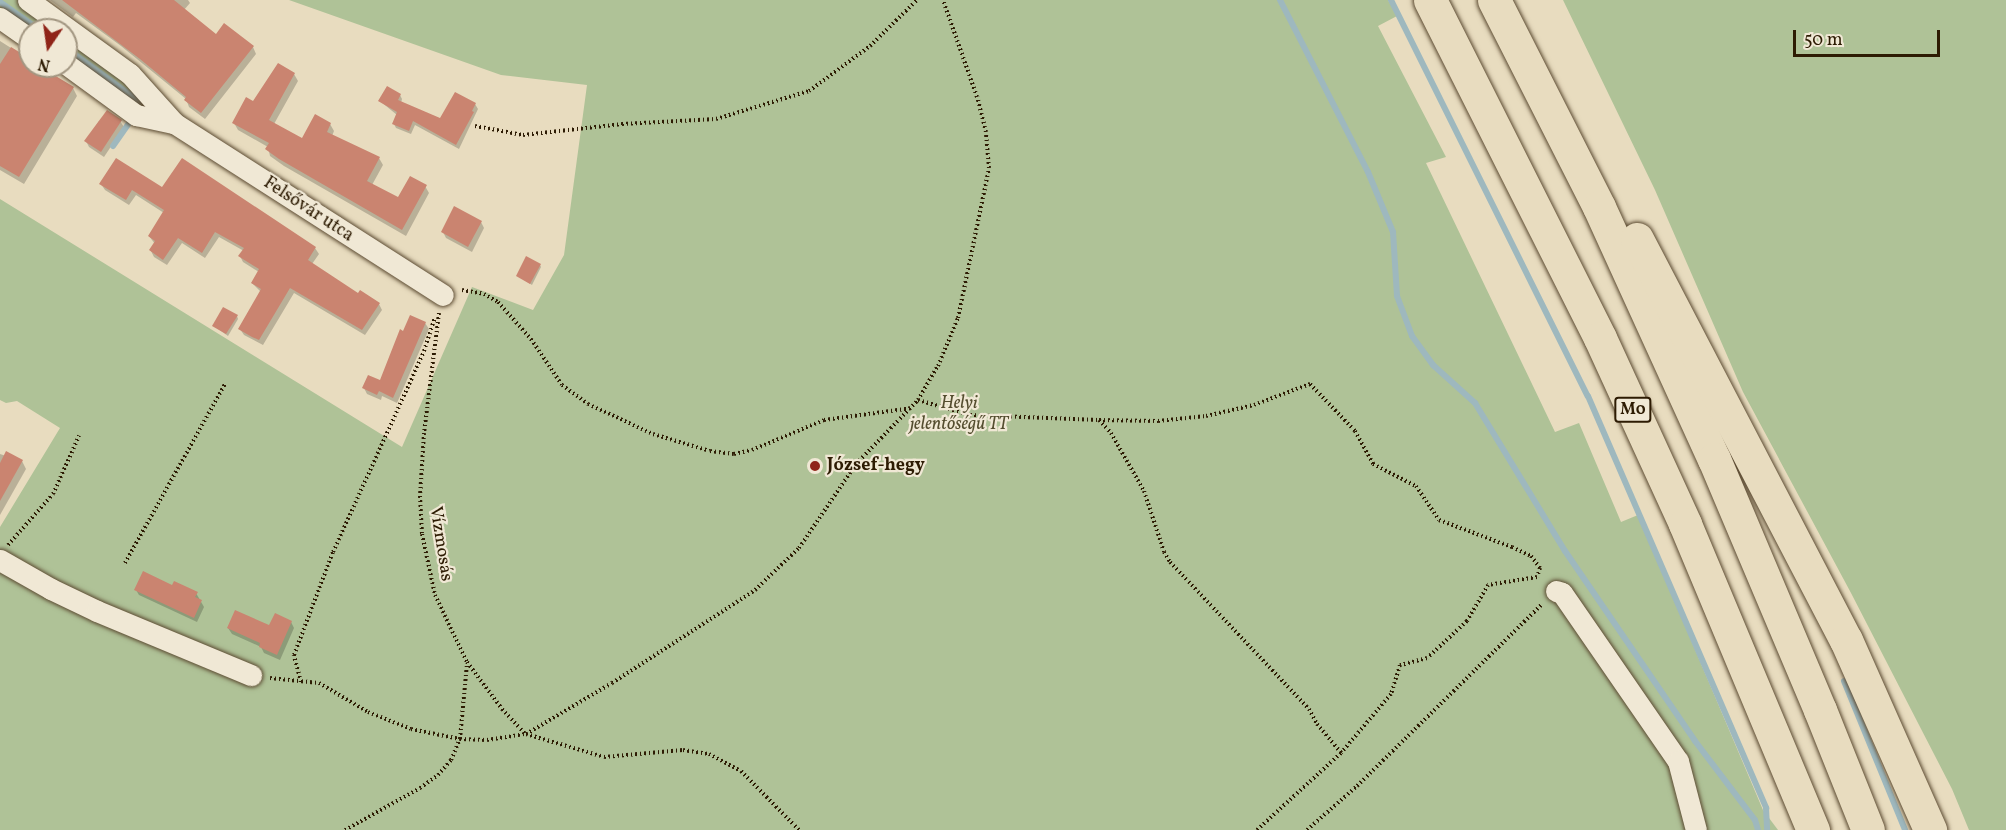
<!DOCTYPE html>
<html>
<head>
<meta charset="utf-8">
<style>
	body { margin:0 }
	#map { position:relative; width:2006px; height:830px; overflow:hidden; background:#e8dcbf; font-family:Vollkorn,serif }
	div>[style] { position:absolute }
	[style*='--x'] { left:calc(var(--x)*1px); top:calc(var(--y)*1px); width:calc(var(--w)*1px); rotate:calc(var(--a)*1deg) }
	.green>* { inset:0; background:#afc297 }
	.shadow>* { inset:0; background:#0003 }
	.stream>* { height:6px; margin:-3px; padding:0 3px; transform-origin:3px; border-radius:3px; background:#9eb8be }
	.building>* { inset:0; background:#ca8470 }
	.path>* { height:4px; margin-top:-2px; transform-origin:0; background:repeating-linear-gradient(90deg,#2d1b03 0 1.5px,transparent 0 4.5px) }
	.roads { filter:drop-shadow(0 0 2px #5c4b32) drop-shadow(0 0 2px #5c4b32) }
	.street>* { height:21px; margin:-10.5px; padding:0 10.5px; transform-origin:10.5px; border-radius:10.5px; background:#f0e8d5 }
	.highway>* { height:33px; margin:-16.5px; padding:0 16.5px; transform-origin:16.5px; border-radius:16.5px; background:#e8dcbf }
	.dots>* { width:16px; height:16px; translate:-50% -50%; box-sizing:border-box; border:3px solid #f0e8d5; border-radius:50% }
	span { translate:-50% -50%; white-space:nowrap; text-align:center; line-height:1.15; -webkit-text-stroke:4.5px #f0e8d5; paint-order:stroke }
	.shield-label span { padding:2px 4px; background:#f0e8d5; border:2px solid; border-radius:4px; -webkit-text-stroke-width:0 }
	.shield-label { font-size:16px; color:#2d1b03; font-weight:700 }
	.street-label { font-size:18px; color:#2d1b03 }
	.park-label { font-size:18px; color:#544d2f; font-style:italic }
	.poi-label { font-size:18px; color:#2d1b03; font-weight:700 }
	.left { translate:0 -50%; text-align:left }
	.north { position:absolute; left:18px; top:18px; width:60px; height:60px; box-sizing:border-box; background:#f0e8d5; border:2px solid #a29681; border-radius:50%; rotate:193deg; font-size:16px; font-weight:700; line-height:24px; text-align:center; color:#2d1b03 }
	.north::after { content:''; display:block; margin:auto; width:21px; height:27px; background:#8f2418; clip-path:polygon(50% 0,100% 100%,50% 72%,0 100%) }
	.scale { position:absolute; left:1793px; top:30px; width:147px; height:27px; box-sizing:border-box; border:3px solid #2d1b03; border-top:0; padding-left:8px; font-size:18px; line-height:21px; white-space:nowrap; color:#2d1b03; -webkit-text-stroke:4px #f0e8d5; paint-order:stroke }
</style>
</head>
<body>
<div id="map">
	<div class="green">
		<div style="clip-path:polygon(0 0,18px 0,57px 30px,30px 30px,0 13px)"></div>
		<div style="clip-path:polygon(289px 0,1388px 0,1397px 16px,1378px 26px,1446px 157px,1426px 163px,1555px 432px,1579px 423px,1621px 522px,1638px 515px,1763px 810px,1778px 830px,0 830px,0 527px,60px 428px,17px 401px,6px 403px,0 400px,0 199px,402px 447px,472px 287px,533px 310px,564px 255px,587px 85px,501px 75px)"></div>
		<div style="clip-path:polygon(1563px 0,2006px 0,2006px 830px,1969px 830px,1952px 789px,1851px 593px,1743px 392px,1655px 190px)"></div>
		<div style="clip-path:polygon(66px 37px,139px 94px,146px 102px,145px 111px,66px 59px)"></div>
	</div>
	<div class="shadow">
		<div style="clip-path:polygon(50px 0,188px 0,190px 3px,184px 10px,216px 36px,253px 47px,256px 54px,205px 119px,189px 107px,186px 99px,121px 46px,76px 13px,73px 17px)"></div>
		<div style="clip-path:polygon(0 41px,30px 60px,30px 66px,39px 66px,73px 88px,77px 96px,24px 184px,0 170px)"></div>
		<div style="clip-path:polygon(294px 74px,298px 81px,274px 124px,302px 140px,330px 124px,334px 131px,332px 136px,379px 158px,383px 165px,372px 185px,399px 199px,425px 186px,429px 193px,406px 236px,284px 166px,270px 156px,268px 147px,238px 130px,234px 123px,254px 103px)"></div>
		<div style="clip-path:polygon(400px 95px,402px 99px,401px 103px,441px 119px,475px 104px,478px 109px,459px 149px,415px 125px,411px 134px,396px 128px,394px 124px,397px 115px,380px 101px)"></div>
		<div style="clip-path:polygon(99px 121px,120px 121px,124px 127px,104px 157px,89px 147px,86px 141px)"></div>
		<div style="clip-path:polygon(101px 184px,163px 189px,315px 248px,319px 254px,312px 264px,359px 295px,379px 304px,382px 310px,365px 335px,294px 293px,263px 345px,244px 335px,240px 329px,261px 292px,252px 283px,259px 272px,243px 262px,240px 256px,244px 251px,219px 237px,205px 258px,182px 243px,167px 265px,154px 257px,151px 251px,155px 244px,149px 236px,164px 213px,136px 195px,129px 205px,105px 190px)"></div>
		<div style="clip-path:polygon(481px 222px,484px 228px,472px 252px,446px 238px,443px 232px)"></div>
		<div style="clip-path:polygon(540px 265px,541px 267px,532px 285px,518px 276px)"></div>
		<div style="clip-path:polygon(237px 316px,238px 319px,228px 336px,214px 326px)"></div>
		<div style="clip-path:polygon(425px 323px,429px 329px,397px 403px,382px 396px,381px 400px,367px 394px,364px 388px,380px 382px,404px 333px)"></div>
		<div style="clip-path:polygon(0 454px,22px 461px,26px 469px,0 515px)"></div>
		<div style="clip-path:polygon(173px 587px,196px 593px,204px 607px,197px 622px,139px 595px,136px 590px)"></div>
		<div style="clip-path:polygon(291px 622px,294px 628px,280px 660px,264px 653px,261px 647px,232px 634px,228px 628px,270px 627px)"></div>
	</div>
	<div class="stream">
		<div style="--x:1280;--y:0;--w:193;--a:62.9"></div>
		<div style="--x:1368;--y:172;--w:65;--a:67.4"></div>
		<div style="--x:1393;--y:232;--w:64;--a:86.4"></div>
		<div style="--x:1397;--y:296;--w:43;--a:69.4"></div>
		<div style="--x:1412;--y:336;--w:36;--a:54"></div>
		<div style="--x:1433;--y:365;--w:57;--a:42.1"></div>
		<div style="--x:1475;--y:403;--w:173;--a:58.7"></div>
		<div style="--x:1565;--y:551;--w:230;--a:55.6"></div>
		<div style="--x:1695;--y:741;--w:99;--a:52.8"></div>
		<div style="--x:1755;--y:820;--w:10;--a:73"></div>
		<div style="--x:1391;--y:0;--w:442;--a:63.6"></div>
		<div style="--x:1588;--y:396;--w:449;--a:66.6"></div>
		<div style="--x:1766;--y:808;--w:22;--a:87"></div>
		<div style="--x:0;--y:2;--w:49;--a:35"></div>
		<div style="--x:66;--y:48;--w:90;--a:36"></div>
		<div style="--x:139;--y:101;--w:5;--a:68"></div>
		<div style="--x:141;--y:106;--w:5;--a:127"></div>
		<div style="--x:113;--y:146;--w:32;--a:-55"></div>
		<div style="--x:1844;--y:681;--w:161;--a:67.7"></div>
	</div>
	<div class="building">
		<div style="clip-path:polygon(62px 0,174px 0,216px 34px,224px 23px,254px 46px,201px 113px,184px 100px,186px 97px,140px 59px)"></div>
		<div style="clip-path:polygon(11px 47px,29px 58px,30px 66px,39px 66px,74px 87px,19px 177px,0 166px,0 64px)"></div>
		<div style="clip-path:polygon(278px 63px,295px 73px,269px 120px,302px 138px,315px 114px,331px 123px,327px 132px,380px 157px,367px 181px,398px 197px,410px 176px,427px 185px,402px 230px,279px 159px,265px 149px,269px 143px,232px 123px,246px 97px,253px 101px)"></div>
		<div style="clip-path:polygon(387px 86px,401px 94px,398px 100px,440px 118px,455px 92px,476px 103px,472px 111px,474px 112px,456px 145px,413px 121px,409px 131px,392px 124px,397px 112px,378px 101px)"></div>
		<div style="clip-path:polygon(107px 110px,122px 120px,101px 152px,84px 141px)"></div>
		<div style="clip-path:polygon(116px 158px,162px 187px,182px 158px,316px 247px,308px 260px,358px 293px,360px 290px,380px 303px,362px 330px,290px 288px,259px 340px,252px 337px,238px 329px,261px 289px,251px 283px,259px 269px,238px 256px,244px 248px,215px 232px,202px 253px,178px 238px,163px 260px,149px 250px,155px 241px,148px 236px,164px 210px,132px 190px,126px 200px,99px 184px)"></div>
		<div style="clip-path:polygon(454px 206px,482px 221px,468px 247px,441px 232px)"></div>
		<div style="clip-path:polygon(526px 256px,541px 264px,530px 284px,516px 276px)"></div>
		<div style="clip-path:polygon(223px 307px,238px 315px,226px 334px,212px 326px)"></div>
		<div style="clip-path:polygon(410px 315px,426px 322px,393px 398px,379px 391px,377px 395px,362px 388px,368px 375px,380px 380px,400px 329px,403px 331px)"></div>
		<div style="clip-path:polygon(6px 451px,23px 460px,0 501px,0 463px)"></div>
		<div style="clip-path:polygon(143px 571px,172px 585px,174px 581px,198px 592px,195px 597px,202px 600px,194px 618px,134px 590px)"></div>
		<div style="clip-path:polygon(235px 610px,269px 625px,275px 613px,292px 621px,277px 655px,259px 647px,260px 643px,227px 628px)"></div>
	</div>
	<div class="path">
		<div style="--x:475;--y:126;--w:49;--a:10.6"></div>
		<div style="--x:523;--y:135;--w:100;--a:-6.3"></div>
		<div style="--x:622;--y:124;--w:94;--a:-3"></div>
		<div style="--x:716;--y:119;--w:97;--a:-16.8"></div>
		<div style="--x:809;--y:91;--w:76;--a:-36.4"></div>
		<div style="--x:870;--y:46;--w:66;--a:-44.4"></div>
		<div style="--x:462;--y:290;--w:22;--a:10"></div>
		<div style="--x:484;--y:294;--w:16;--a:30"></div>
		<div style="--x:498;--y:302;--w:50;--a:48.3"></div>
		<div style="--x:531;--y:339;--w:55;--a:56"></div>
		<div style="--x:562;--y:385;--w:32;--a:36"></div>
		<div style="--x:588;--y:404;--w:72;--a:24.8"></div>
		<div style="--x:653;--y:434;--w:59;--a:16.6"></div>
		<div style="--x:710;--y:451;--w:24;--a:7"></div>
		<div style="--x:734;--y:454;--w:18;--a:-13"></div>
		<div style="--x:752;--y:450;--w:78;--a:-22.6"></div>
		<div style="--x:824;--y:420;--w:89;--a:-7.8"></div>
		<div style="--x:439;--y:313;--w:121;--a:97.1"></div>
		<div style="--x:424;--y:433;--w:63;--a:93.6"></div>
		<div style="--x:420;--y:496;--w:38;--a:87"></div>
		<div style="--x:422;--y:534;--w:62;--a:78"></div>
		<div style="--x:435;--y:595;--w:74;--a:64.5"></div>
		<div style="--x:467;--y:662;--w:59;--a:53.3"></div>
		<div style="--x:502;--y:709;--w:34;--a:47"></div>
		<div style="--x:918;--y:400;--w:54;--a:16.1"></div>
		<div style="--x:970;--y:415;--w:129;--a:2.2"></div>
		<div style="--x:1099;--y:420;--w:18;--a:47"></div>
		<div style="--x:1111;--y:433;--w:67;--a:60.4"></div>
		<div style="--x:1144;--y:491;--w:64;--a:71.8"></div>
		<div style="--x:1164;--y:552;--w:12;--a:59"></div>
		<div style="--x:1170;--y:562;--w:202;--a:46.6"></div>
		<div style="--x:1309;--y:709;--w:17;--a:62"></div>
		<div style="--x:1317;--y:724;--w:38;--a:50"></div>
		<div style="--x:1341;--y:753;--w:114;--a:137.5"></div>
		<div style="--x:1099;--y:420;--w:59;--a:1"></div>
		<div style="--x:1158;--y:421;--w:48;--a:-5.9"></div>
		<div style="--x:1206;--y:416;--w:49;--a:-12.9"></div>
		<div style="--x:1254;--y:405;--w:60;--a:-20.6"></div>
		<div style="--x:1310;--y:384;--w:65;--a:46.2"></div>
		<div style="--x:1355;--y:431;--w:38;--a:61"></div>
		<div style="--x:1373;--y:464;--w:48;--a:27.1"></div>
		<div style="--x:1416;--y:486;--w:41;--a:55.9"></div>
		<div style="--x:1439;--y:520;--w:78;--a:20.3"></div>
		<div style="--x:1512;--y:547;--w:21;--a:25"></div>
		<div style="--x:1531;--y:556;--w:15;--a:53"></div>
		<div style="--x:1540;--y:568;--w:9;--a:108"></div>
		<div style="--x:1537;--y:577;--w:50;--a:170.7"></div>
		<div style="--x:1488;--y:585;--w:42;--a:120.3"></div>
		<div style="--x:1467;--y:621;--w:54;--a:137.2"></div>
		<div style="--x:1427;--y:658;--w:28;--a:165"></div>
		<div style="--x:1400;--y:665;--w:30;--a:107"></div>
		<div style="--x:1391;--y:694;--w:77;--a:130.3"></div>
		<div style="--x:8;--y:545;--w:68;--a:-48.6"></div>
		<div style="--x:53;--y:494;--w:64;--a:-65.9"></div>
		<div style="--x:125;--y:563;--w:205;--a:-60.8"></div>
		<div style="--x:270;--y:678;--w:49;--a:5.8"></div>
		<div style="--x:319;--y:683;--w:57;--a:30.6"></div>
		<div style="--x:368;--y:712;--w:46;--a:21.6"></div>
		<div style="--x:411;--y:729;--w:50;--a:11.5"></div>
		<div style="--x:460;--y:739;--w:27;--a:2"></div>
		<div style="--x:487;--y:740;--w:39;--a:-9"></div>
		<div style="--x:526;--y:734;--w:100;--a:-30.7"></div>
		<div style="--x:612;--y:683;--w:171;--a:-33"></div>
		<div style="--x:755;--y:590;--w:61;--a:-43.7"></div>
		<div style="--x:799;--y:548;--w:102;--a:-55.8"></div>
		<div style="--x:856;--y:464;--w:89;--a:-45.9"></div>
		<div style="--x:918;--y:400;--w:39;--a:-60"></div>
		<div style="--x:938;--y:366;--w:52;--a:-67.4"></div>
		<div style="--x:958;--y:318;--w:153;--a:-78.3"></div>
		<div style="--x:989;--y:168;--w:36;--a:-95"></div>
		<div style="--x:986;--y:132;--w:36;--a:-104"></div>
		<div style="--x:977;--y:97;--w:103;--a:-109.3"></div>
		<div style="--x:301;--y:682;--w:28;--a:-105"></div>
		<div style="--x:294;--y:655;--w:110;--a:-69.3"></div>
		<div style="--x:333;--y:552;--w:221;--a:-65.6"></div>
		<div style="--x:424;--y:351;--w:35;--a:-72"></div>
		<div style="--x:526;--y:734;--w:81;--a:16.4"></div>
		<div style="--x:604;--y:757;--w:79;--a:-5.1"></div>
		<div style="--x:683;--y:750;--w:26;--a:9"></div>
		<div style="--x:709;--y:754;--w:36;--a:28"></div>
		<div style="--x:741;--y:771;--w:83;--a:45.5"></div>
		<div style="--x:345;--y:830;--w:86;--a:-29.2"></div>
		<div style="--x:420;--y:788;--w:22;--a:-36"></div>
		<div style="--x:438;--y:775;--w:20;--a:-49"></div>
		<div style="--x:451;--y:760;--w:23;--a:-67"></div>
		<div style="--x:460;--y:739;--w:76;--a:-84.7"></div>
		<div style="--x:1307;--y:830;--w:67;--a:-41.3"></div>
		<div style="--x:1357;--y:786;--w:260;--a:-44.5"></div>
	</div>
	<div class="roads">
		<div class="street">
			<div style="--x:28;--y:0;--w:126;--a:36"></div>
			<div style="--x:130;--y:74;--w:66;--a:48.1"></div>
			<div style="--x:174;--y:123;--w:319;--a:32.6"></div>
			<div style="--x:0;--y:18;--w:37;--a:35"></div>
			<div style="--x:66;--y:64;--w:87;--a:36.1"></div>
			<div style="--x:136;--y:115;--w:39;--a:12"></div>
			<div style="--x:0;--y:560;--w:59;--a:29.6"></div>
			<div style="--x:51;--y:589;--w:51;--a:25.6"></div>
			<div style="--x:97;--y:611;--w:167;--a:22.6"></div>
			<div style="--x:1556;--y:591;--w:6;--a:18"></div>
			<div style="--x:1562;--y:593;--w:204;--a:55.4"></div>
			<div style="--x:1678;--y:761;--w:71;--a:75.4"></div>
		</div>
		<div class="highway">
			<div style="--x:1430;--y:0;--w:378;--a:63.3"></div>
			<div style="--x:1600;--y:338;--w:205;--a:65.4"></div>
			<div style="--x:1685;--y:524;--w:332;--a:67.3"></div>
			<div style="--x:1494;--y:0;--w:232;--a:63.1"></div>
			<div style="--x:1599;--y:207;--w:277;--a:65.5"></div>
			<div style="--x:1714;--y:459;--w:272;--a:67.1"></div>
			<div style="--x:1820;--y:710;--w:129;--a:68.2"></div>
			<div style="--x:1637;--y:239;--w:452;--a:62.5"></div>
			<div style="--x:1846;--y:640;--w:208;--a:66.1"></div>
		</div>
	</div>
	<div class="dots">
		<div style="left:815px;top:466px;background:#8f2418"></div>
	</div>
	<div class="shield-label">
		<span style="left:1633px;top:410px">M0</span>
	</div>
	<div class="street-label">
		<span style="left:308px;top:210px;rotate:33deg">Felsővár utca</span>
		<span style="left:440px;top:544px;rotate:81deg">Vízmosás</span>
	</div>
	<div class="park-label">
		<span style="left:959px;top:415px">Helyi<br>jelentőségű TT</span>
	</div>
	<div class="poi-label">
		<span class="left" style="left:827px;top:466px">József-hegy</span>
	</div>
	<div class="north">N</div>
	<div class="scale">50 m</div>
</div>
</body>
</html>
